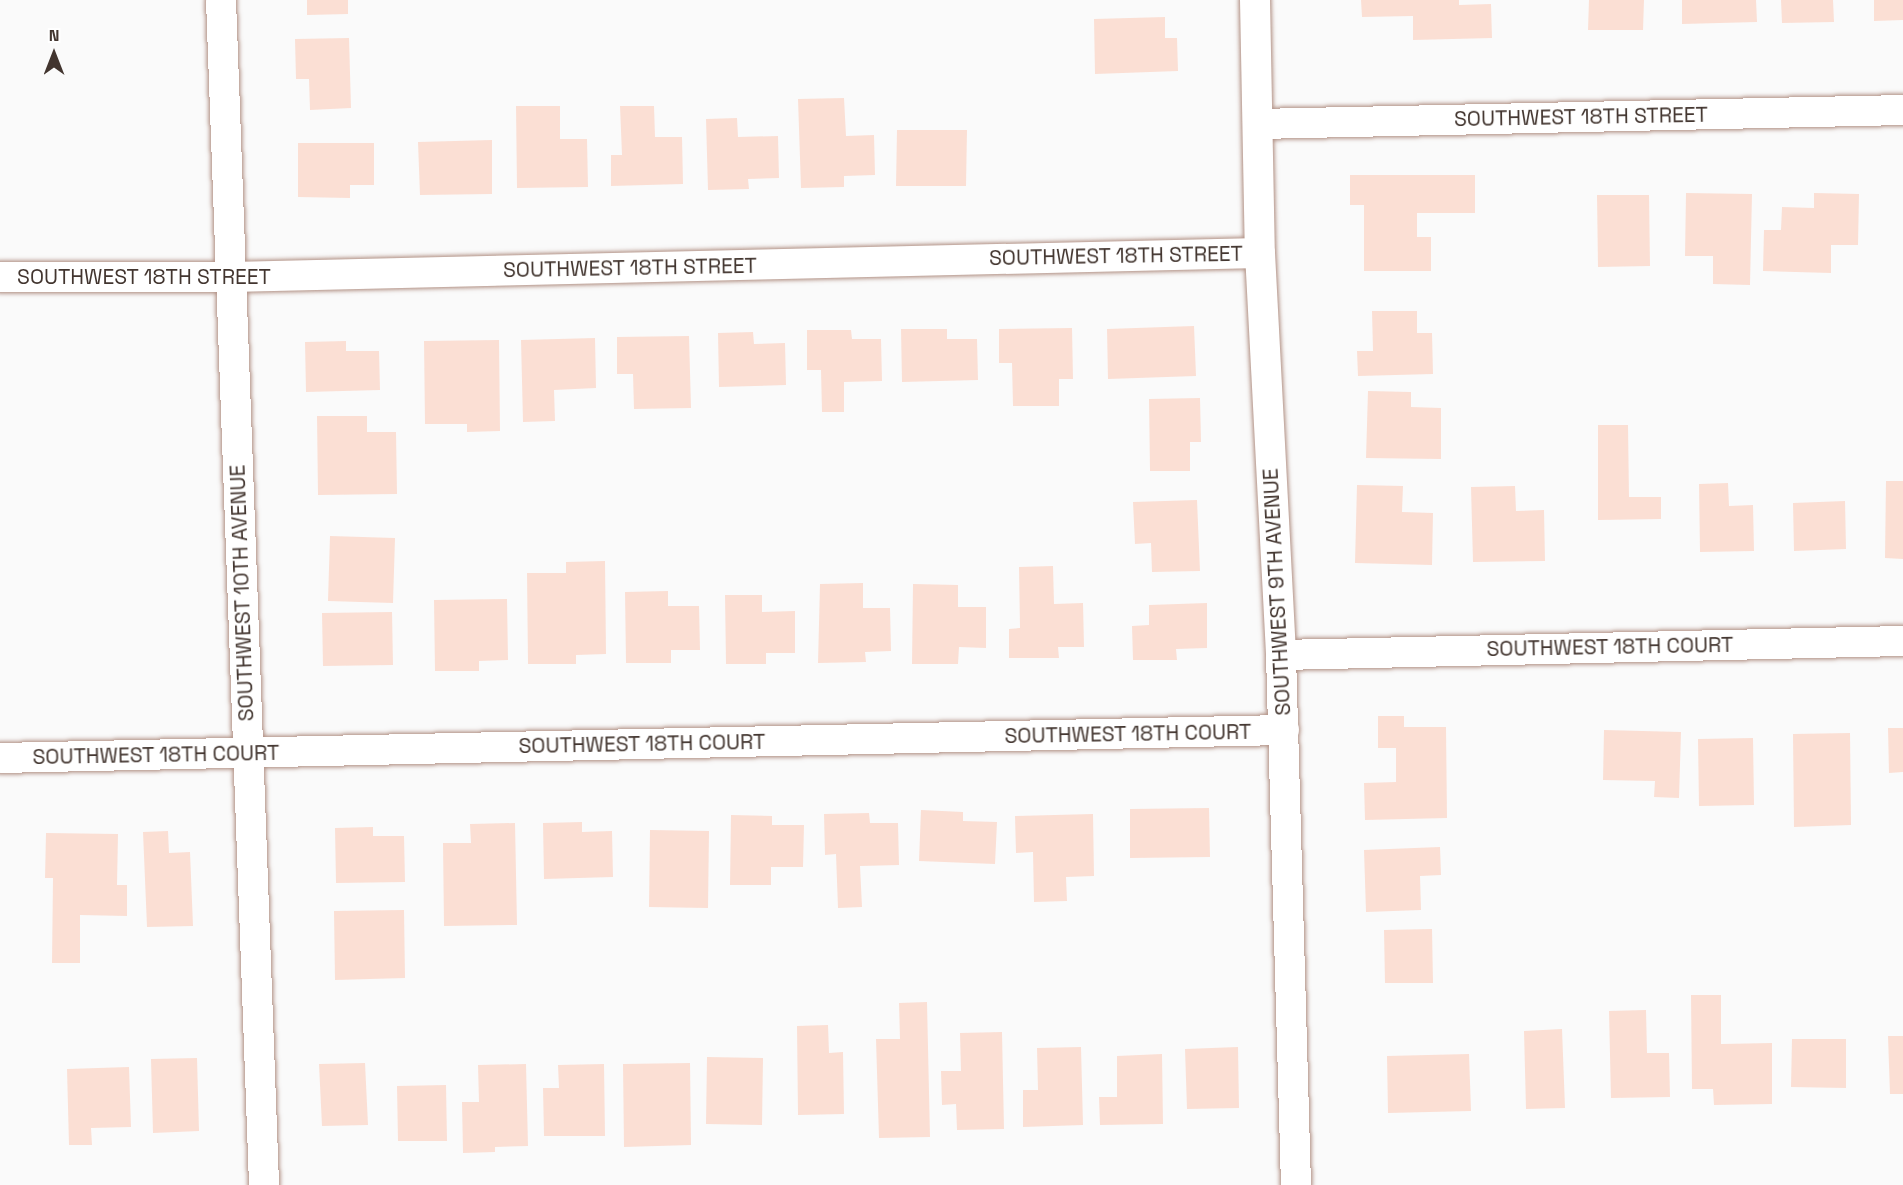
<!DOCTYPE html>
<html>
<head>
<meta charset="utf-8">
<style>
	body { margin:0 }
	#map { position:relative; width:1903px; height:1185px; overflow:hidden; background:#fafafa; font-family:"Space Grotesk",sans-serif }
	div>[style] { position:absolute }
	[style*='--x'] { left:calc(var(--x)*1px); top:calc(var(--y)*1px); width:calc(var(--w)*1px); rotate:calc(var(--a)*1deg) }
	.building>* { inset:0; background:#fbdfd4 }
	.roads { filter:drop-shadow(0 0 2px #b29286) drop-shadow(0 0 2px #b29286) }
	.minor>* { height:30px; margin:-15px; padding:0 15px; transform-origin:15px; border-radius:15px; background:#fff }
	span { translate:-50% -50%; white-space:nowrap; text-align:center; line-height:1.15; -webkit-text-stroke:6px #fff; paint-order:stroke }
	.street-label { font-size:21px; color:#42352f }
	.north { position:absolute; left:24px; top:24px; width:60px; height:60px; -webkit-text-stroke:4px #fff; paint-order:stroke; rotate:0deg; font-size:16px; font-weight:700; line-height:24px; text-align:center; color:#42352f }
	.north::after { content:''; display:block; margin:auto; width:21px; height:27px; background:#42352f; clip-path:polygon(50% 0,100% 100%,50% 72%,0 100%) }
</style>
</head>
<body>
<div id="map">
	<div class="building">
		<div style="clip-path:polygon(307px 0,348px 0,348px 14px,307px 15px)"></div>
		<div style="clip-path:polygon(1361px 0,1459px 0,1459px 5px,1491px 4px,1492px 38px,1413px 40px,1413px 16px,1362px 17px)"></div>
		<div style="clip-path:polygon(1589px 0,1644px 0,1643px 30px,1588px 30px)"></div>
		<div style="clip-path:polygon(1682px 0,1756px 0,1757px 22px,1682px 24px)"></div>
		<div style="clip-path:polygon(1781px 0,1833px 0,1834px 22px,1782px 23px)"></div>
		<div style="clip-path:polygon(1874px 0,1903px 0,1903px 20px,1874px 21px)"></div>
		<div style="clip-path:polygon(1165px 17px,1165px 38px,1177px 38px,1178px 71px,1095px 74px,1094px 19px)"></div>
		<div style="clip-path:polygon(349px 38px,351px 108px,310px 110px,309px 79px,296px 79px,295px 39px)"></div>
		<div style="clip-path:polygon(844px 98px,846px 136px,874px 135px,875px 175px,844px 176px,844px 187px,801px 188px,798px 99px)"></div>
		<div style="clip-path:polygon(516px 106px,560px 106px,560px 139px,587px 139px,588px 187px,517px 188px)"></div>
		<div style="clip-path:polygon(620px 106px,654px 106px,655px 137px,682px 137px,683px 184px,611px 186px,611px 155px,622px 155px)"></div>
		<div style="clip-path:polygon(737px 118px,738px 137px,778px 136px,779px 178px,748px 179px,749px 189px,708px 190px,706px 119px)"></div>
		<div style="clip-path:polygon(897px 130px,967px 130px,966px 186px,896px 186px)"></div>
		<div style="clip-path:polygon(492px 140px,492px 194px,420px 195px,418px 142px)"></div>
		<div style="clip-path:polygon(298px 143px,374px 143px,374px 185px,350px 185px,350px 198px,298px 197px)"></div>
		<div style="clip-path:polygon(1350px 175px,1475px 175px,1475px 213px,1417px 213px,1417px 237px,1431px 237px,1431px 271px,1364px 271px,1364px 205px,1350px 205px)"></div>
		<div style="clip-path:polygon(1686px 193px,1752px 194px,1750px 285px,1713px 284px,1713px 256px,1685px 256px)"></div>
		<div style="clip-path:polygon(1814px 193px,1859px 194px,1858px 245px,1831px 245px,1831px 273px,1763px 271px,1764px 230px,1781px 230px,1782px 207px,1814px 208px)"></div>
		<div style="clip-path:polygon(1597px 195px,1649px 195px,1650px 266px,1598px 267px)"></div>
		<div style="clip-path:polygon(1372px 311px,1417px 311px,1417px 333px,1432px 333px,1433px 374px,1358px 376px,1357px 351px,1373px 351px)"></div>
		<div style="clip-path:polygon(1194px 326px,1196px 376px,1108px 379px,1107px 329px)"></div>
		<div style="clip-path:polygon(1072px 328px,1073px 379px,1059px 379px,1059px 406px,1013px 406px,1012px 363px,999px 363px,999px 329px)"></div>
		<div style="clip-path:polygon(901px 329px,947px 329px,947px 339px,977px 339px,978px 380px,902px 382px)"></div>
		<div style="clip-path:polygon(807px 330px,851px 330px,852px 339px,881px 339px,882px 381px,844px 382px,844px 412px,822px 412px,821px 370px,807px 370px)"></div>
		<div style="clip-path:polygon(753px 332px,754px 344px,785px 343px,786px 385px,719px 387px,718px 333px)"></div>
		<div style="clip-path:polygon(689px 336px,691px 408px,634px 409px,633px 374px,617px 374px,617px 337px)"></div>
		<div style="clip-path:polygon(595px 338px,596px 388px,554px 390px,555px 421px,523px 422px,521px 340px)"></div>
		<div style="clip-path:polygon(499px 340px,500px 431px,467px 432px,467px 424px,425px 424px,424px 341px)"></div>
		<div style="clip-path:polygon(346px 341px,346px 351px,379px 351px,380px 390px,306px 392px,305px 342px)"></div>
		<div style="clip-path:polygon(1368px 391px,1411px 392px,1411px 407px,1441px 408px,1441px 459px,1366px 458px)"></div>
		<div style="clip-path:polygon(1200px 398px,1201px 442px,1190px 442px,1190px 471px,1150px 471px,1149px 399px)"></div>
		<div style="clip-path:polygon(317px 416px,367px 416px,367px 432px,396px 432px,397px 494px,318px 495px)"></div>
		<div style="clip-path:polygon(1598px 425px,1628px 425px,1629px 497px,1661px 497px,1661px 519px,1598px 520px)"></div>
		<div style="clip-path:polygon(1886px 481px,1903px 481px,1903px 559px,1885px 558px)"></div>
		<div style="clip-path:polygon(1728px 483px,1729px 506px,1753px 505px,1754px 551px,1700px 552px,1699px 484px)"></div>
		<div style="clip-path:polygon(1357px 485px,1403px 486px,1402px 512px,1433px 513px,1432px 565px,1355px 563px)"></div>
		<div style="clip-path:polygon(1515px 486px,1516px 511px,1544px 510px,1545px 561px,1473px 562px,1471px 487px)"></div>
		<div style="clip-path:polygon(1197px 500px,1200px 571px,1152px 572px,1151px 543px,1135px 544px,1133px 502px)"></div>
		<div style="clip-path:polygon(1845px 501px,1846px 549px,1794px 551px,1793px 503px)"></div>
		<div style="clip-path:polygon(330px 536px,395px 538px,393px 603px,328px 601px)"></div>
		<div style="clip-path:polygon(605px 561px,606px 654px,576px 655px,576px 664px,528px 664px,527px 573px,566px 573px,566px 562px)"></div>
		<div style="clip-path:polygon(1053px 566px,1054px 604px,1083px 603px,1084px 647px,1058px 647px,1059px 658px,1009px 658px,1009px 629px,1020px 628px,1019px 567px)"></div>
		<div style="clip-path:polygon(863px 583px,863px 608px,890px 608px,891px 651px,865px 652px,866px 662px,818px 663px,820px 584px)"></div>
		<div style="clip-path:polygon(913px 584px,958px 585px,958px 607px,986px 607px,986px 648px,959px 647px,958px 664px,912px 664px)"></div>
		<div style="clip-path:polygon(668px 591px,668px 606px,699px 606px,700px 650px,671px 650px,671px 663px,626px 663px,625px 592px)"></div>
		<div style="clip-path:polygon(725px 595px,762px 595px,762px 612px,795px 611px,795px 653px,766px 653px,766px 664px,726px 664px)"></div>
		<div style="clip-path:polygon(507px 599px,508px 660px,479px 661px,479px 671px,435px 671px,434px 600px)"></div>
		<div style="clip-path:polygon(1207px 603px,1207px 648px,1176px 649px,1177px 660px,1133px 660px,1132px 626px,1149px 625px,1149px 605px)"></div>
		<div style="clip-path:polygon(392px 612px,393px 665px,323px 666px,322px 613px)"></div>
		<div style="clip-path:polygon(1378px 716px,1404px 716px,1404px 727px,1446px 727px,1447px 818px,1365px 820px,1364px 783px,1396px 782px,1396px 748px,1378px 748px)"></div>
		<div style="clip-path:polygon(1888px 728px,1903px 728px,1903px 772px,1889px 773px)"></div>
		<div style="clip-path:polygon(1604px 730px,1681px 732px,1679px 798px,1654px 797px,1655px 781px,1603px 780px)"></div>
		<div style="clip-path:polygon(1850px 733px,1851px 825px,1794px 827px,1793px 734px)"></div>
		<div style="clip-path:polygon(1753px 738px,1754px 805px,1699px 806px,1698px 739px)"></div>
		<div style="clip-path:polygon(1209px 808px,1210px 857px,1130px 858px,1130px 809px)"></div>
		<div style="clip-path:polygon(921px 810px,963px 812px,963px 821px,997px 822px,995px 864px,919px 861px)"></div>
		<div style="clip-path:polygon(869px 813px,870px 823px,898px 823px,899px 865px,860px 866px,862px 907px,838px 908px,836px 854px,825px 855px,824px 814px)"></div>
		<div style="clip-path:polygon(1093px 814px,1094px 876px,1066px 877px,1067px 901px,1034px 902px,1033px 852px,1016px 853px,1015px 816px)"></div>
		<div style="clip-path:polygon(731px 815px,772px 816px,772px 825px,804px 825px,803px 867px,771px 867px,771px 885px,730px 885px)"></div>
		<div style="clip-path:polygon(582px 822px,582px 832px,612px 831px,613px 877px,544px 879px,543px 823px)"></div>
		<div style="clip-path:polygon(515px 823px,517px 925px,444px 926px,443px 843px,471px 843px,470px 824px)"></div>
		<div style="clip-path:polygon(373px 827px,373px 836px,404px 836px,405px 882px,336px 883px,335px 828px)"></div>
		<div style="clip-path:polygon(650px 830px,709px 831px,708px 908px,649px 907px)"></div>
		<div style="clip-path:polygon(168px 831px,169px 853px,190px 852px,193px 926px,147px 927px,143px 832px)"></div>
		<div style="clip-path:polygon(46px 833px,118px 834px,117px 885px,127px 885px,127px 916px,80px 915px,80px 963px,52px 963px,53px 878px,45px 878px)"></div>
		<div style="clip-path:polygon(1440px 847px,1441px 875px,1420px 876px,1421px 910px,1366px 912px,1364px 850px)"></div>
		<div style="clip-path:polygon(404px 910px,405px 978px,335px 980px,334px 911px)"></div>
		<div style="clip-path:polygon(1432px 929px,1433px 983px,1385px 983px,1384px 930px)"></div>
		<div style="clip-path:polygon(1691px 995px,1721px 995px,1721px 1044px,1772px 1043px,1772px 1104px,1714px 1105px,1713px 1089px,1692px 1089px)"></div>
		<div style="clip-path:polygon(927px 1002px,930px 1137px,879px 1138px,876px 1039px,900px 1039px,899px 1003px)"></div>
		<div style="clip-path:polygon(1646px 1010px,1647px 1053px,1669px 1053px,1670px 1097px,1611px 1098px,1609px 1011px)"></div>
		<div style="clip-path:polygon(828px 1025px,829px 1053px,843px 1052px,844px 1114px,798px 1115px,797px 1026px)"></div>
		<div style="clip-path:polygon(1562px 1029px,1565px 1108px,1526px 1109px,1524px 1031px)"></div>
		<div style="clip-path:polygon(1002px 1032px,1004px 1129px,957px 1130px,956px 1104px,942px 1105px,941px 1071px,961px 1071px,960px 1033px)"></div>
		<div style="clip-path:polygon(1888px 1036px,1903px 1036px,1903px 1094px,1890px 1094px)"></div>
		<div style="clip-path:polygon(1792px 1039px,1846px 1039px,1846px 1088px,1791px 1087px)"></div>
		<div style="clip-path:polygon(1081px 1047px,1083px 1125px,1023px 1127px,1023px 1090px,1038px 1090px,1037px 1048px)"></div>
		<div style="clip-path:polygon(1238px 1047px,1239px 1108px,1187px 1109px,1185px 1049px)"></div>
		<div style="clip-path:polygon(1162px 1054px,1163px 1124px,1100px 1125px,1099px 1097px,1117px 1097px,1117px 1056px)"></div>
		<div style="clip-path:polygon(1469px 1054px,1471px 1111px,1388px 1113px,1387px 1056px)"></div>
		<div style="clip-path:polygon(707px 1057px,763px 1058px,762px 1125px,706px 1124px)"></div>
		<div style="clip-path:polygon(197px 1058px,199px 1131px,153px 1133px,151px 1059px)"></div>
		<div style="clip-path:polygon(365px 1063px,368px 1125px,322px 1126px,319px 1064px)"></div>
		<div style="clip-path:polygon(690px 1063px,691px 1145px,624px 1147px,623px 1064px)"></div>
		<div style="clip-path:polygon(526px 1064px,528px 1146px,495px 1147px,495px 1152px,463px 1153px,462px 1102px,479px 1102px,478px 1065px)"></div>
		<div style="clip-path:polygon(604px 1064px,605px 1136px,544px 1136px,543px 1088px,559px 1088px,558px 1065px)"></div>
		<div style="clip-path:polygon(129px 1067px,131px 1127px,91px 1128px,92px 1145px,69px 1145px,67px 1069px)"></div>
		<div style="clip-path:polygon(446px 1085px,447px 1141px,398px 1141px,397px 1086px)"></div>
	</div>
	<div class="roads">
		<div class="minor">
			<div style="--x:221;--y:0;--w:1186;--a:87.92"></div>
			<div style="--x:1255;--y:0;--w:253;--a:88.9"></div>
			<div style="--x:1260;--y:253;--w:403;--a:87"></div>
			<div style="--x:1281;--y:655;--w:530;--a:88.38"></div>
			<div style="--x:1258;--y:124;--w:645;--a:-1.24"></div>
			<div style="--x:0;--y:277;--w:231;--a:0"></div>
			<div style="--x:231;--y:277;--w:1029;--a:-1.34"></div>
			<div style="--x:1281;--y:655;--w:622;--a:-1.29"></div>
			<div style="--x:0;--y:758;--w:1284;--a:-1.25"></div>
		</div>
	</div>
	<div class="street-label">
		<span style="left:1581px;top:117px;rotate:-1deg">SOUTHWEST 18TH STREET</span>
		<span style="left:1116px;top:256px;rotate:-1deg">SOUTHWEST 18TH STREET</span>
		<span style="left:630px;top:268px;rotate:-1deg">SOUTHWEST 18TH STREET</span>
		<span style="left:144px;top:277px">SOUTHWEST 18TH STREET</span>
		<span style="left:1277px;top:592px;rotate:-93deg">SOUTHWEST 9TH AVENUE</span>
		<span style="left:242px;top:593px;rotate:-92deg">SOUTHWEST 10TH AVENUE</span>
		<span style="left:1610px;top:647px;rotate:-1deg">SOUTHWEST 18TH COURT</span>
		<span style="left:1128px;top:734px;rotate:-1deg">SOUTHWEST 18TH COURT</span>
		<span style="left:642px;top:744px;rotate:-1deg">SOUTHWEST 18TH COURT</span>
		<span style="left:156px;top:755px;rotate:-1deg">SOUTHWEST 18TH COURT</span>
	</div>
	<div class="north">N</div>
</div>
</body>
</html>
